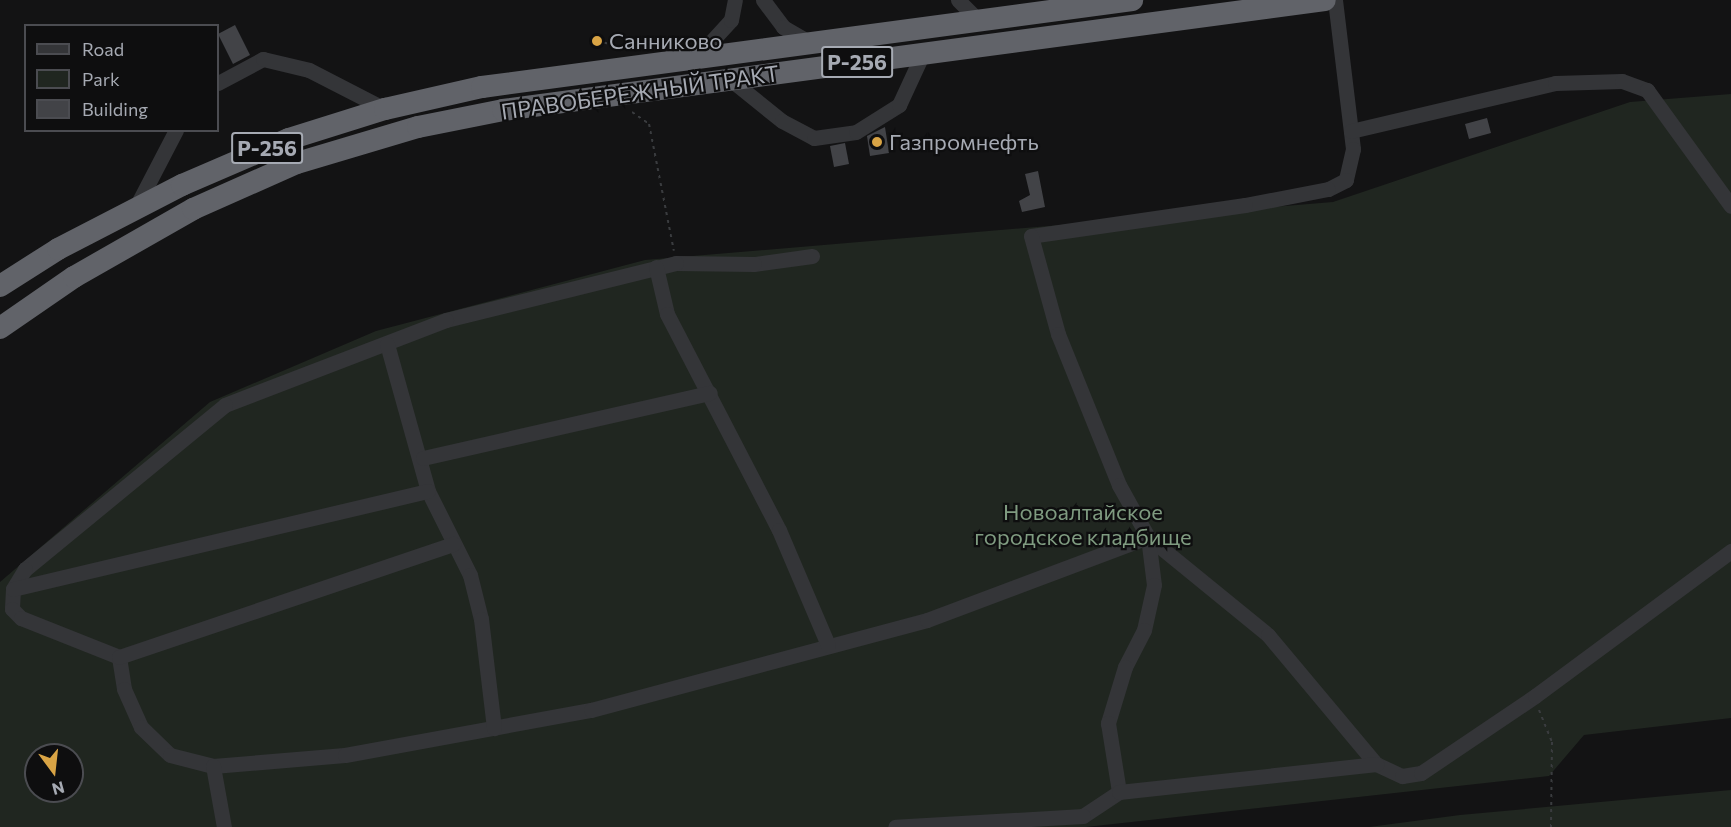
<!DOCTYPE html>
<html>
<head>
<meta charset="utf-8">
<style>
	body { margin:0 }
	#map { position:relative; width:1731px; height:827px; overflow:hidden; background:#131314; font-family:Commissioner,sans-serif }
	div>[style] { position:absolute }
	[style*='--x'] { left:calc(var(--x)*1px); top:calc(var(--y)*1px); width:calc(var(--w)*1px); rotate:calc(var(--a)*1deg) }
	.green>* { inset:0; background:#202620 }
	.building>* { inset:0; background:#424347 }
	.path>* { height:2px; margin-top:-1px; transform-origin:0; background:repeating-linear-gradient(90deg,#3a3c3f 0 3px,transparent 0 7.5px) }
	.minor>* { height:15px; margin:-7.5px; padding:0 7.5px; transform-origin:7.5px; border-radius:7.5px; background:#343538 }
	.highway>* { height:22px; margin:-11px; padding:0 11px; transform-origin:11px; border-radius:11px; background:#616369 }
	.dots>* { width:16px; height:16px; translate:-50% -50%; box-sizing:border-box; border:3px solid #0e0e0f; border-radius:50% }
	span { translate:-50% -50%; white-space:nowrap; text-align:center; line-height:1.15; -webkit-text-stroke:4.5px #0e0e0f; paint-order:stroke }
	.shield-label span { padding:2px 4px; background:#0e0e0f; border:2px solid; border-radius:4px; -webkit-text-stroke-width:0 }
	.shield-label { font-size:21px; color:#a6aab3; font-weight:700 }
	.poi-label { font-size:22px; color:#a6aab3 }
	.left { translate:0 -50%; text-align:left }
	.street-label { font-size:22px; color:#a6aab3 }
	.park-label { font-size:22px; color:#7f9b80 }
	.legend { position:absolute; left:24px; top:24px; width:195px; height:108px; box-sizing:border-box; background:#0e0e0f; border:2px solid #4b4c51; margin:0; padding:8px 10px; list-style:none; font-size:18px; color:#a6aab3 }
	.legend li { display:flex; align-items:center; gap:12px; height:30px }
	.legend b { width:30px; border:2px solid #4b4c51 }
	.north { position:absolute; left:24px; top:743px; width:60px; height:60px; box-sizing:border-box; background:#0e0e0f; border:2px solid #4b4c51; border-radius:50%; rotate:165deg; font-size:16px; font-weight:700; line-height:24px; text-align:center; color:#a6aab3 }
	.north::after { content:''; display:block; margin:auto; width:21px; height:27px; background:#d9a445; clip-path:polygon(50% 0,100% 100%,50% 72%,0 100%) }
</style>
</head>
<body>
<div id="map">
	<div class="green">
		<div style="clip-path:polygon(evenodd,1731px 94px,1731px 718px,1584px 735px,1549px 776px,1086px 827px,0 827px,0 582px,210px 402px,376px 331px,645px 260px,1333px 202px,1630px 102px,1731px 94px,36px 755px,72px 755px,72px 791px,36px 791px,36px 755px)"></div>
		<div style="clip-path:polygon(1731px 790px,1731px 827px,1369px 827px,1460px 815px)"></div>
	</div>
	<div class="building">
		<div style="clip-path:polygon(235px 25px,250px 55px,233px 64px,218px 34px)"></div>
		<div style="clip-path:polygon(1487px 118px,1491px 133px,1469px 139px,1465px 124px)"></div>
		<div style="clip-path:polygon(885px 127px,889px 153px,870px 156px,867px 136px)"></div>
		<div style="clip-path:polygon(845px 143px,849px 164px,834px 167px,830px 146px)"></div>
		<div style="clip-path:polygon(1038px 171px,1045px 207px,1022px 212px,1019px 201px,1030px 195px,1025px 174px)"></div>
	</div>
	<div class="path">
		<div style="--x:597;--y:41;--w:27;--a:13"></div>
		<div style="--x:632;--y:112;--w:21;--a:35"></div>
		<div style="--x:649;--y:124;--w:129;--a:78.9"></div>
		<div style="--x:1539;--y:710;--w:35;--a:68"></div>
		<div style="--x:1552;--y:742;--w:85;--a:90.7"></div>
	</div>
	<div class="minor">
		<div style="--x:763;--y:0;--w:34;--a:53"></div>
		<div style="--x:783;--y:27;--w:30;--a:30"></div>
		<div style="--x:958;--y:0;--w:28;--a:45"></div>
		<div style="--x:1335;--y:0;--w:150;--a:83.1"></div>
		<div style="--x:1353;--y:149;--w:32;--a:103"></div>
		<div style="--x:1346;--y:180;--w:20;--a:153"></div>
		<div style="--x:1328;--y:189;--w:85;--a:169.1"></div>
		<div style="--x:1245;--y:205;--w:216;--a:171.8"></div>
		<div style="--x:1031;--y:236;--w:102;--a:74.6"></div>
		<div style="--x:1058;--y:334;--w:163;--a:68"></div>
		<div style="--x:1119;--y:485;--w:60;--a:60.9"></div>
		<div style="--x:1148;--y:537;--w:155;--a:39.2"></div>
		<div style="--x:1268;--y:635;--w:168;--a:50.1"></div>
		<div style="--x:1376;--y:764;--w:29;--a:25"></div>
		<div style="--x:1402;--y:776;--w:19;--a:-9"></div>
		<div style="--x:1421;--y:773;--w:138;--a:-34"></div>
		<div style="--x:1535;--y:696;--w:244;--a:-36.5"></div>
		<div style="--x:697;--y:57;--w:50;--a:-47.4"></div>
		<div style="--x:731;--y:20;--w:20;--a:-79"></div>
		<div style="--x:731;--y:80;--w:65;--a:38.8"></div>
		<div style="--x:782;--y:121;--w:36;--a:28"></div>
		<div style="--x:814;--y:138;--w:42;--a:-8.1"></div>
		<div style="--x:856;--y:132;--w:51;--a:-32.1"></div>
		<div style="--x:899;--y:105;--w:57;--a:-65.2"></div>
		<div style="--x:218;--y:83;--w:51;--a:-28.1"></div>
		<div style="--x:263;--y:59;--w:47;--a:13.4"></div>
		<div style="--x:309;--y:70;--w:85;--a:27.2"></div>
		<div style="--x:1351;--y:131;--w:210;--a:-13.2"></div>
		<div style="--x:1555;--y:83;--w:67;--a:-1.7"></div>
		<div style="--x:1622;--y:81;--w:27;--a:20"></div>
		<div style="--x:1647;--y:90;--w:143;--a:54.1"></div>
		<div style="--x:136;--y:207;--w:87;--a:-62.5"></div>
		<div style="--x:812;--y:256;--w:59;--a:172.1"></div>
		<div style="--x:754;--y:264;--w:78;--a:-179.3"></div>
		<div style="--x:676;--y:263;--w:237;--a:166.1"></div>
		<div style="--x:446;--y:320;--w:237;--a:159"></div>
		<div style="--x:225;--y:405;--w:259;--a:140.6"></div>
		<div style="--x:25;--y:569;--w:23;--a:121"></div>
		<div style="--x:13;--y:589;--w:20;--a:93"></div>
		<div style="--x:12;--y:609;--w:13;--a:45"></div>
		<div style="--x:21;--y:618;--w:105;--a:21.7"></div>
		<div style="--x:119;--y:657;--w:32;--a:81"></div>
		<div style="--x:124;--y:689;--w:42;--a:65.9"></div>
		<div style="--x:141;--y:727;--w:40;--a:44"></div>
		<div style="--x:170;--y:755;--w:44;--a:14.3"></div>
		<div style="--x:213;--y:766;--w:132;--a:-4.8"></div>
		<div style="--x:345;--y:755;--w:250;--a:-10.4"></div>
		<div style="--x:591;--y:710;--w:348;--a:-15"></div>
		<div style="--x:927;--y:620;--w:236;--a:-20.6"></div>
		<div style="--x:1148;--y:537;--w:48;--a:82.9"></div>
		<div style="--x:1154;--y:585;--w:46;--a:102.5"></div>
		<div style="--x:1144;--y:630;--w:42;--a:117.2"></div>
		<div style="--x:1125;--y:667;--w:59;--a:106.9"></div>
		<div style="--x:1108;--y:723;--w:70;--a:80.9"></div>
		<div style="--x:1119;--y:792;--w:43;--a:146.3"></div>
		<div style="--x:1083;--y:816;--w:188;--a:176.7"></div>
		<div style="--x:656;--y:267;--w:48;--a:76.8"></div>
		<div style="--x:667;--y:314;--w:243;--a:62.6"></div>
		<div style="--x:779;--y:530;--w:125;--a:66.9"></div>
		<div style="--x:387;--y:344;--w:153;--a:74.4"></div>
		<div style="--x:428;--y:491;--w:94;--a:63.4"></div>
		<div style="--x:470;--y:575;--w:45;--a:76"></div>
		<div style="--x:481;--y:619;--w:110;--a:83.2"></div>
		<div style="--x:423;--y:458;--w:294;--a:-12.8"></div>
		<div style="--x:13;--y:589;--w:426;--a:-13.3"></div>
		<div style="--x:119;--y:657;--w:353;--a:-18.7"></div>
		<div style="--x:213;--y:766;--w:62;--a:79.8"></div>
		<div style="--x:1119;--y:792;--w:259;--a:-6.2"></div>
	</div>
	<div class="highway">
		<div style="--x:0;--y:286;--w:69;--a:-32.5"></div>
		<div style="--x:58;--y:249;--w:140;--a:-27.3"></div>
		<div style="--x:182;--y:185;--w:116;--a:-23.3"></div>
		<div style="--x:289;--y:139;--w:101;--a:-17.4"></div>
		<div style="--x:385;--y:109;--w:99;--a:-12.8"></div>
		<div style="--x:482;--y:87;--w:656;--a:-7.62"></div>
		<div style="--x:0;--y:328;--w:90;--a:-34.6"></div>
		<div style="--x:74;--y:277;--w:137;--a:-29.7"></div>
		<div style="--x:193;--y:209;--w:114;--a:-23.9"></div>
		<div style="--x:297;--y:163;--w:126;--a:-16.6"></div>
		<div style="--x:418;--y:127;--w:87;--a:-11.3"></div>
		<div style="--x:503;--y:110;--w:829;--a:-7.62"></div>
	</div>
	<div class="dots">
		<div style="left:597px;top:41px;background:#d9a445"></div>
		<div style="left:877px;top:142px;background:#d9a445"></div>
	</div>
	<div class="shield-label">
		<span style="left:857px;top:62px">Р-256</span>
		<span style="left:267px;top:148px">Р-256</span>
	</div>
	<div class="poi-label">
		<span class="left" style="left:609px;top:41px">Санниково</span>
		<span class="left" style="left:889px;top:142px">Газпромнефть</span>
	</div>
	<div class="street-label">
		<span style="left:640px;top:92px;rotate:-8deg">ПРАВОБЕРЕЖНЫЙ ТРАКТ</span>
	</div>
	<div class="park-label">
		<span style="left:1083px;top:524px">Новоалтайское<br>городское кладбище</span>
	</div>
	<ul class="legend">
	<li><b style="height:8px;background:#343538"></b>Road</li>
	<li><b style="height:16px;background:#202620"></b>Park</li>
	<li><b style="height:16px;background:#424347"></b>Building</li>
	</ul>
	<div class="north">N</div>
</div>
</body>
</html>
